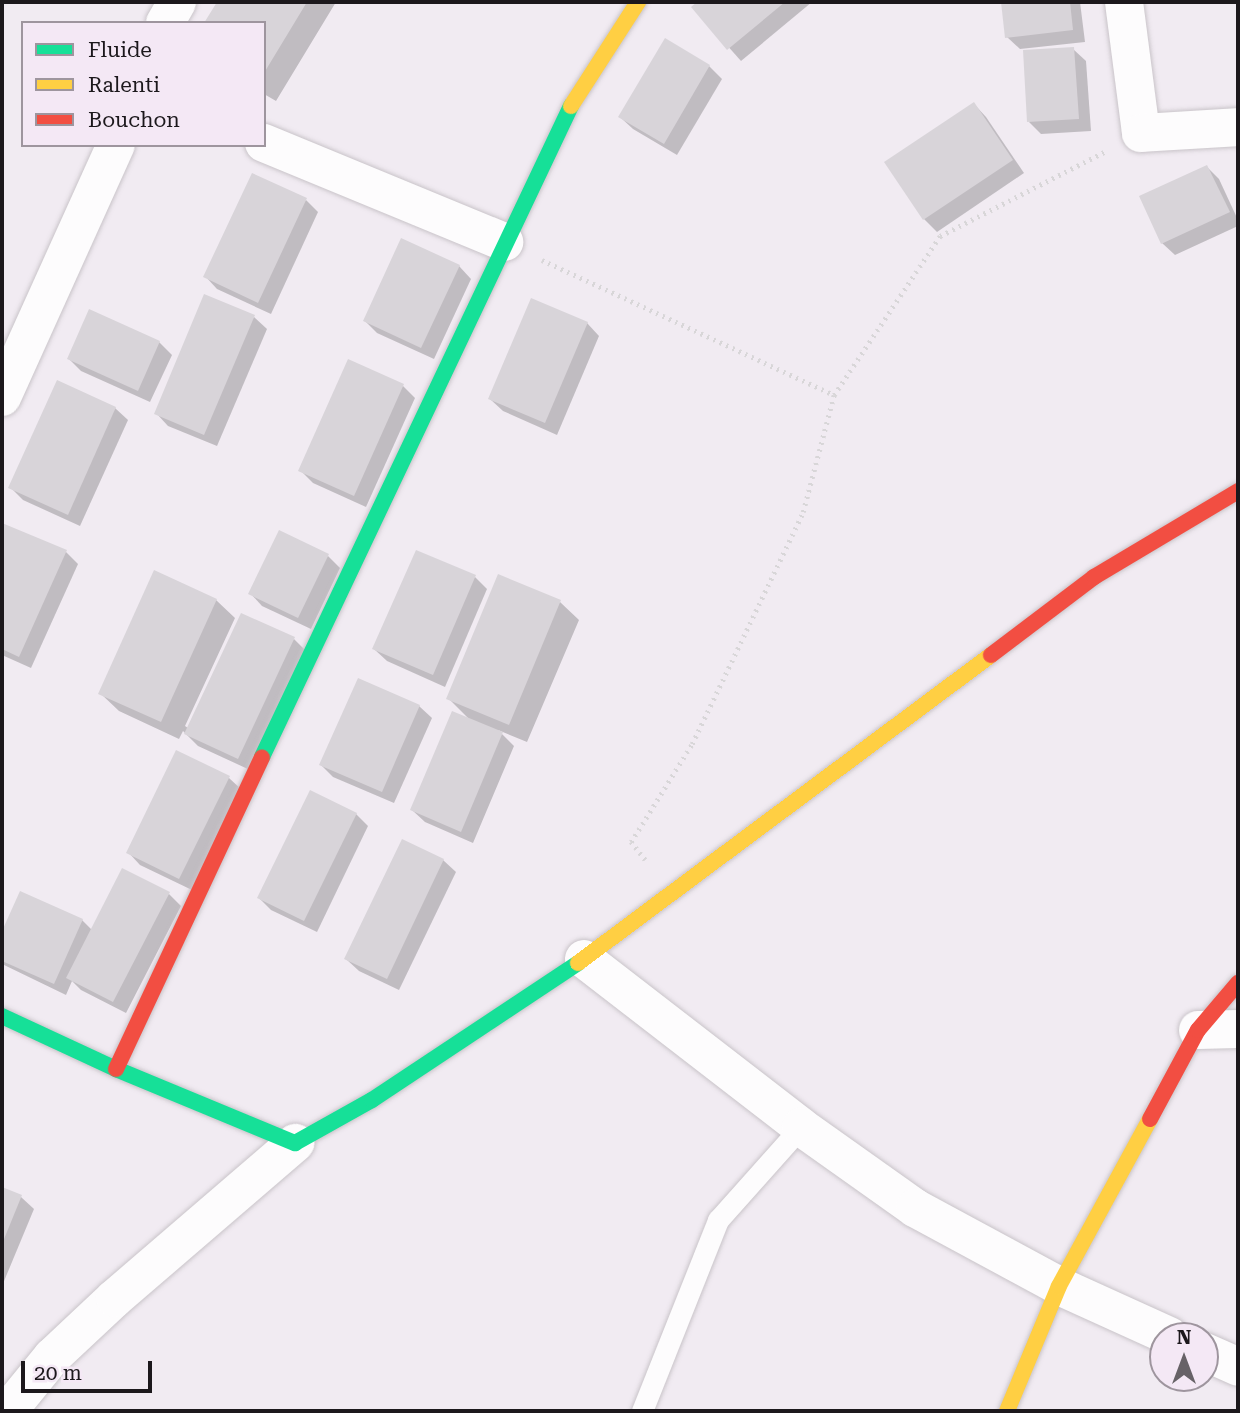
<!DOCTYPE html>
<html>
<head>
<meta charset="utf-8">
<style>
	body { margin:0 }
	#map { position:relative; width:1240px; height:1413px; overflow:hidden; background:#f1ebf2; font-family:"Roboto Serif",serif }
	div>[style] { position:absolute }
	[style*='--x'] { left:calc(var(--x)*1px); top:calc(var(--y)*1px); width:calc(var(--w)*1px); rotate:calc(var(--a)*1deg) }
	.shadow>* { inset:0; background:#0003 }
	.building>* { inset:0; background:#d8d4d9 }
	.path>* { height:4.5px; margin-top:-2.25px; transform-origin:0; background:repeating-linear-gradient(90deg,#d8d6d8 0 2px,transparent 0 7px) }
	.roads { filter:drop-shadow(0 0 2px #c9c4c9) drop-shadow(0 0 2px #c9c4c9) }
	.lane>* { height:21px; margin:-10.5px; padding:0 10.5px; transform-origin:10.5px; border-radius:10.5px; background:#fdfcfd }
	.street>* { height:38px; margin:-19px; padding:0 19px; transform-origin:19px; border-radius:19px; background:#fdfcfd }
	.fast>* { height:16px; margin:-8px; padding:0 8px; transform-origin:8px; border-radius:8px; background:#16e098 }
	.slow>* { height:16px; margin:-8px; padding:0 8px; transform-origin:8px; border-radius:8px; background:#ffcf43 }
	.jam>* { height:16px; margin:-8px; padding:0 8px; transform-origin:8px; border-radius:8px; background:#f24e42 }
	span { translate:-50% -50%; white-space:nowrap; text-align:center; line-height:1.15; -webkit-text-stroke:6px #f4e8f5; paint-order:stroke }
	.frame { position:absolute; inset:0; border:4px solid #1c181c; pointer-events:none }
	.legend { position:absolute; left:21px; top:21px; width:245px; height:126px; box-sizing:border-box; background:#f4e8f5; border:2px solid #9e959e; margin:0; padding:9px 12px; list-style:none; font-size:21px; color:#1c181c }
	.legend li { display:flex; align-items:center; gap:14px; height:35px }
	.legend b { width:35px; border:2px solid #9e959e }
	.north { position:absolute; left:1149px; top:1322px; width:70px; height:70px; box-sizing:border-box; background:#f4e8f5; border:2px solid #9e959e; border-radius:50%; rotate:0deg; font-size:19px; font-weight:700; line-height:28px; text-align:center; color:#1c181c }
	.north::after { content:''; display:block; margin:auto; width:24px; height:32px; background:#676267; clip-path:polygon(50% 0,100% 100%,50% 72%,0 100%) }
	.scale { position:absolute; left:21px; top:1361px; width:131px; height:32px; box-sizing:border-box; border:4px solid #1c181c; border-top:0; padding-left:9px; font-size:21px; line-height:24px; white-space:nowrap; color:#1c181c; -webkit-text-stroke:5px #f4e8f5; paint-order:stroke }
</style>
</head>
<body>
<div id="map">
	<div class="shadow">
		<div style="clip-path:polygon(219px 2px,336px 2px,276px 101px,264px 94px,264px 23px,206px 23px)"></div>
		<div style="clip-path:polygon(700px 2px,812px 2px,741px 61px,693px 7px)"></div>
		<div style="clip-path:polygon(1003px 2px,1080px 2px,1085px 42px,1020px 49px,1007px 37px)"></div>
		<div style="clip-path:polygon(1073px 49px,1086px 61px,1091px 131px,1041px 134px,1029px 122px)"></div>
		<div style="clip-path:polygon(709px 66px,722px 79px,677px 155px,633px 129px,620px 117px)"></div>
		<div style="clip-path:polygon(974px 104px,986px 117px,1024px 173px,937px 232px,924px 219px,887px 162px)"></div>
		<div style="clip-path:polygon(1207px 167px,1219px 179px,1238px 220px,1238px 226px,1175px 255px,1162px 243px)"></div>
		<div style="clip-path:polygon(306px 200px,318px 212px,271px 314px,217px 289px,205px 276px)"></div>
		<div style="clip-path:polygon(459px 266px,471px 279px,434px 359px,377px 333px,365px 321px)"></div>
		<div style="clip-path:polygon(254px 317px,267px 329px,217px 446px,168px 426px,156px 413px)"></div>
		<div style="clip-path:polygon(587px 323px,599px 336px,557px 435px,503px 411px,490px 399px)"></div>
		<div style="clip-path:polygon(159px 342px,172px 355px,150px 402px,81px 371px,69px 359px)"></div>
		<div style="clip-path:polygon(402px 385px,415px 398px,366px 507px,313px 483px,300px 470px)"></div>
		<div style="clip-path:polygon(115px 408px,128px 420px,80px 526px,23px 500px,10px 487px)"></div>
		<div style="clip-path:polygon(2px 524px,66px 552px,78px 564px,31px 668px,2px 655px)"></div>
		<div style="clip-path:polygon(328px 556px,340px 568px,311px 629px,262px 606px,250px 593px)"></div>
		<div style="clip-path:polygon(475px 577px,487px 589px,445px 687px,387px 661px,374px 649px)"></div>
		<div style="clip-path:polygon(216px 600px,235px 618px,185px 726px,188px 728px,294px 639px,306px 651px,250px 770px,198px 746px,183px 731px,179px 739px,119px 711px,100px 693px)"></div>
		<div style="clip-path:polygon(560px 602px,579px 620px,527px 742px,498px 730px,514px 746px,473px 843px,425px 822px,412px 810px,470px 720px,448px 698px)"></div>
		<div style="clip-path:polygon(419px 706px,432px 718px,394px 803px,333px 777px,321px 765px)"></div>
		<div style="clip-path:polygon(177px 752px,229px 778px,242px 790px,192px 890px,140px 865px,128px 852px)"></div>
		<div style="clip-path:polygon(356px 814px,368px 826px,317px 932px,271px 910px,259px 898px)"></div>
		<div style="clip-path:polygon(443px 860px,456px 872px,399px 990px,359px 971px,346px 959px)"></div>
		<div style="clip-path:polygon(21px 893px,82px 920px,92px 930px,169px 894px,181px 906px,126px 1013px,81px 990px,72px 981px,66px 995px,2px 964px,2px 936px)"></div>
		<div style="clip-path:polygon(2px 1189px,21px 1197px,34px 1209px,2px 1286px)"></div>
	</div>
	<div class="building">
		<div style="clip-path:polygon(217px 2px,307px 2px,264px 73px,264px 23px,204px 23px)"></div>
		<div style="clip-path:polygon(697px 2px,785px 2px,727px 50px,691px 7px)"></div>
		<div style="clip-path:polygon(1001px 2px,1070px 2px,1073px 30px,1005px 38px)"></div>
		<div style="clip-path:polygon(665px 38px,710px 65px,664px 144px,618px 117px)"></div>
		<div style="clip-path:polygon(1074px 47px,1079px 119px,1027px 122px,1023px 50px)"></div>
		<div style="clip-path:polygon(974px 102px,1013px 160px,923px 220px,884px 162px)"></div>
		<div style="clip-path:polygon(1207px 165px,1230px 212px,1161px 244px,1139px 196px)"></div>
		<div style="clip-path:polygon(252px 173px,307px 198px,258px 303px,203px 277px)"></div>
		<div style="clip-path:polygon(401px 238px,460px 265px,421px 348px,363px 321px)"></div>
		<div style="clip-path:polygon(204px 294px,255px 315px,204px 435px,154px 414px)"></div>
		<div style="clip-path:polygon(531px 298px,588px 322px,545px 423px,488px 399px)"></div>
		<div style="clip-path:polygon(89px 309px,160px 341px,138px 391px,67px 359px)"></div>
		<div style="clip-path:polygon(348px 359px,404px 384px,354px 496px,298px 471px)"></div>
		<div style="clip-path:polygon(57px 380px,116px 407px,68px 515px,8px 488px)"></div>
		<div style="clip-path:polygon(2px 523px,67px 550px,19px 657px,2px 649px)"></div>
		<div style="clip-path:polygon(279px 530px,329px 554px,298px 618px,248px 594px)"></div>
		<div style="clip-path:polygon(416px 550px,476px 575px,433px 675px,372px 649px)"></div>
		<div style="clip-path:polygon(154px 570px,217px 599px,161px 722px,98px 694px)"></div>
		<div style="clip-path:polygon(498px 574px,561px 600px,509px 725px,446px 699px)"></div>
		<div style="clip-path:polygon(241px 613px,295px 637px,238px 759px,184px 734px)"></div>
		<div style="clip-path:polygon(358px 678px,420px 705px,382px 792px,319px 765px)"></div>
		<div style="clip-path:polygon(452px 711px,503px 732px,461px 832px,410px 810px)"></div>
		<div style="clip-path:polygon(176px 750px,230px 776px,179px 879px,126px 853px)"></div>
		<div style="clip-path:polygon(310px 790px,357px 813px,304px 921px,257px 898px)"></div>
		<div style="clip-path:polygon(402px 839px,444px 859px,387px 979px,344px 959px)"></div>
		<div style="clip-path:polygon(122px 868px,170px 892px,113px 1002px,66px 978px)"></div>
		<div style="clip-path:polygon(20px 891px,83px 919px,54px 984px,2px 961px,2px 931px)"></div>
		<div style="clip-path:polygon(2px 1187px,22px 1195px,2px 1244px)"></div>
	</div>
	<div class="path">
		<div style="--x:542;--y:260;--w:322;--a:24.8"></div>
		<div style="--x:645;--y:860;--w:23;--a:-128"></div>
		<div style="--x:631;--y:842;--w:115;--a:-58.1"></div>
		<div style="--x:692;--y:744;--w:257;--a:-64.4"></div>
		<div style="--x:803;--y:512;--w:121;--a:-75.2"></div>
		<div style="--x:834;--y:395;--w:191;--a:-56.3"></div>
		<div style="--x:940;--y:236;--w:186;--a:-27.1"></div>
	</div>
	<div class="roads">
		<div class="lane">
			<div style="--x:642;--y:1411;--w:206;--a:-68.3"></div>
			<div style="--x:718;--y:1220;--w:125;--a:-48.3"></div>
		</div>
		<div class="street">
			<div style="--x:1124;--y:2;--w:132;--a:82.6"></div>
			<div style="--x:1141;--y:133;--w:97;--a:-3.5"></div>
			<div style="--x:165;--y:23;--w:24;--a:-60"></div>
			<div style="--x:264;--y:143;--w:260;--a:22.4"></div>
			<div style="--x:2;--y:397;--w:277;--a:-65.7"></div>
			<div style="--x:584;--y:959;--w:274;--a:37.7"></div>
			<div style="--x:801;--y:1127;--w:140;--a:35.4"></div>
			<div style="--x:915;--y:1208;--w:164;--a:28.4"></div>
			<div style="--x:1059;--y:1286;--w:121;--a:24.4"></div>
			<div style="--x:1198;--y:1030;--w:40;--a:-1.4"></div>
			<div style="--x:1205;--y:1352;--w:36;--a:24"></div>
			<div style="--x:8;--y:1411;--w:70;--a:-50.8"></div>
			<div style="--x:52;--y:1357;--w:86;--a:-43.1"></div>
			<div style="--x:115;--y:1298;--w:238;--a:-40.7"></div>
		</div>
		<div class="fast">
			<div style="--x:262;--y:757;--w:721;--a:-64.61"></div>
			<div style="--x:2;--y:1016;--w:126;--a:24.9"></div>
			<div style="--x:116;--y:1069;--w:194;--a:22.5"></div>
			<div style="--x:295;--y:1143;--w:88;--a:-29.2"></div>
			<div style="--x:372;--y:1100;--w:247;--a:-33.6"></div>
		</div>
		<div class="slow">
			<div style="--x:571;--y:106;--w:124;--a:-57.2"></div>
			<div style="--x:578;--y:963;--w:515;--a:-36.71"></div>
			<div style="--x:1007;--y:1411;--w:135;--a:-67.4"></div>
			<div style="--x:1059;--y:1286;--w:190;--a:-61.4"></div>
		</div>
		<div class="jam">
			<div style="--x:991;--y:655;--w:129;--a:-37.1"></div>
			<div style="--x:1094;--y:577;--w:168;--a:-30.8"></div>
			<div style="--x:116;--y:1069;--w:344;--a:-64.9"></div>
			<div style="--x:1150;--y:1119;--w:101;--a:-61.7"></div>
			<div style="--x:1198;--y:1030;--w:62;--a:-49.6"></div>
		</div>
	</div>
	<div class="frame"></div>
	<ul class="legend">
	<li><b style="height:9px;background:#16e098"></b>Fluide</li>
	<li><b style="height:9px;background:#ffcf43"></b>Ralenti</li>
	<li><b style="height:9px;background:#f24e42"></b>Bouchon</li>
	</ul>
	<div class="north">N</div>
	<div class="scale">20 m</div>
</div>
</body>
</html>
